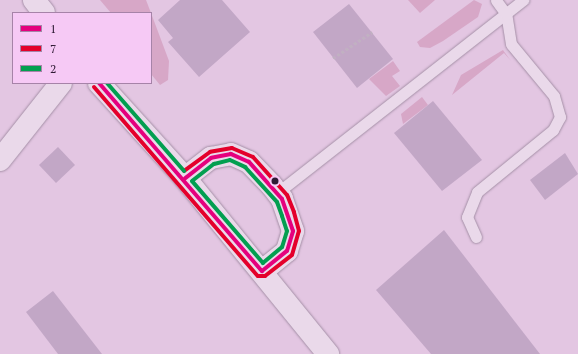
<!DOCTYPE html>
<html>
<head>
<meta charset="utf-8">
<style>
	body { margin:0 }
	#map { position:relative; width:578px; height:354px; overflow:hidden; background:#e3c6e2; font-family:"PT Serif",serif }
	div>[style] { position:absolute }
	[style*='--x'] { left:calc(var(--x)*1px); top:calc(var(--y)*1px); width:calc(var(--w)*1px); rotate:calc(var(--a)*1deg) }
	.green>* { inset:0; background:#d7a7c7 }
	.building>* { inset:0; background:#c2a7c6 }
	.path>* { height:2.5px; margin-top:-1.25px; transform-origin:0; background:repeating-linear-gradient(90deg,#c1b0c2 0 3px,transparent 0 5px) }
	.roads { filter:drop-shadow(0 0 1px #a590a7) drop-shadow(0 0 1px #a590a7) }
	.service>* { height:11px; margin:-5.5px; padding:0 5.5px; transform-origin:5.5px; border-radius:5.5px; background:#ead9ea }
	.minor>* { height:22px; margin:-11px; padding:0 11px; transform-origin:11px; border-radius:11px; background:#ead9ea }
	.tertiary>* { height:22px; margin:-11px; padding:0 11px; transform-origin:11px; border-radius:11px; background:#ead9ea }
	.bus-1>* { height:4px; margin:-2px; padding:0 2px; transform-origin:2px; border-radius:2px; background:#e5007d }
	.bus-2>* { height:4px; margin:-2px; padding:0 2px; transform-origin:2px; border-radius:2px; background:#e4002b }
	.bus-3>* { height:4px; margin:-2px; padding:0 2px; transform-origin:2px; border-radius:2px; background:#029f50 }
	.dots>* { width:11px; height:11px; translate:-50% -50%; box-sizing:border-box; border:2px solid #f6c9f5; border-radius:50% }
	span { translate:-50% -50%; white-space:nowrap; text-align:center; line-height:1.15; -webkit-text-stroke:3px #f6c9f5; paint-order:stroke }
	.legend { position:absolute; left:12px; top:12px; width:140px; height:72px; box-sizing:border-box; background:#f6c9f5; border:1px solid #a683a8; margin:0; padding:5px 7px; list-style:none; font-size:12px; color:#2f1a34 }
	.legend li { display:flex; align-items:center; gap:8px; height:20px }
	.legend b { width:20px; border:1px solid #a683a8 }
</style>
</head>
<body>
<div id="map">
	<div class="green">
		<div style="clip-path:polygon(100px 0,146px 0,151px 13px,111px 13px)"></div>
		<div style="clip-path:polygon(408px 0,435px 0,420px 13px)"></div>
		<div style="clip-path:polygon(474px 0,482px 4px,478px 17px,443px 41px,430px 48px,420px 47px,417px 42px)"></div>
		<div style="clip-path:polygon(151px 13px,169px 61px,168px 80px,160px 85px,151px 74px)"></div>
		<div style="clip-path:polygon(503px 50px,511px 61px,504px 53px,452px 95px,461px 75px)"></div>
		<div style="clip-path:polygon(393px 61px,400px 71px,392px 76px,400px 86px,386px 96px,369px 79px)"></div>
		<div style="clip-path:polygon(422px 97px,428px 105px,403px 124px,401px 114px)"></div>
	</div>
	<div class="building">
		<div style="clip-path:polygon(180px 0,222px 0,250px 32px,199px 77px,168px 42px,173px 38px,158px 20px)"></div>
		<div style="clip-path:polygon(349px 4px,393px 59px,357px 88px,313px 32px)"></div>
		<div style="clip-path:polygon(433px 101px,482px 160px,442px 191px,394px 133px)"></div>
		<div style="clip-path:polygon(58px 147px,75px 165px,56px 183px,39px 165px)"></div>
		<div style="clip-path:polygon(565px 153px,578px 174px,545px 200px,530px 180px)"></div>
		<div style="clip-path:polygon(444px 230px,540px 354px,431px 354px,376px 290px)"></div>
		<div style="clip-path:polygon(53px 291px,102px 354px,58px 354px,26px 312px)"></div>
	</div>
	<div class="path">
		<div style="--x:333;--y:58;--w:47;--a:-33.7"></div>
	</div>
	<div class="roads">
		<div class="service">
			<div style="--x:277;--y:193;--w:313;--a:-38.1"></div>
			<div style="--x:476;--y:237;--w:22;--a:-114"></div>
			<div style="--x:467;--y:217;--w:27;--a:-68"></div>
			<div style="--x:477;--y:192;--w:98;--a:-39.2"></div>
			<div style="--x:553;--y:130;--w:15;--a:-62"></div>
			<div style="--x:560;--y:117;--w:22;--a:-106"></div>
			<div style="--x:554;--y:96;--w:67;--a:-129.6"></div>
			<div style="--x:511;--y:44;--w:30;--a:-99"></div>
			<div style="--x:506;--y:14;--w:17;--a:-126"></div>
		</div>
		<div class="minor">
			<div style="--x:0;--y:160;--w:98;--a:-51.6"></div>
		</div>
		<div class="tertiary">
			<div style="--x:34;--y:0;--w:16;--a:52"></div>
			<div style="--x:99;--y:83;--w:128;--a:47.8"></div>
			<div style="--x:185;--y:178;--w:227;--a:50.9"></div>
			<div style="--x:185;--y:178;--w:33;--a:-38"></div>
			<div style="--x:211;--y:158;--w:20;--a:-11"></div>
			<div style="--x:231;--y:154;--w:20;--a:24"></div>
			<div style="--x:249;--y:162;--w:33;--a:46"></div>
			<div style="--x:272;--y:186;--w:16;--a:52"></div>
			<div style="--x:282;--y:199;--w:34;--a:71"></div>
			<div style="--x:293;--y:231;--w:21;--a:107"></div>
			<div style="--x:287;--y:251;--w:32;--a:141"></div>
		</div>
	</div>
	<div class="bus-1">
		<div style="--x:99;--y:83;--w:249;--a:49.1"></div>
		<div style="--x:262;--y:271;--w:32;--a:-39"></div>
		<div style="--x:287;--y:251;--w:21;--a:-73"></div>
		<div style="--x:293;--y:231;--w:34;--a:-109"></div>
		<div style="--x:282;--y:199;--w:50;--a:-131.7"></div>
		<div style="--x:249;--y:162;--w:20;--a:-156"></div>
		<div style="--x:231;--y:154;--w:20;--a:169"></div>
		<div style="--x:211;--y:158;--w:33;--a:142"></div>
	</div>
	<div class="bus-2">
		<div style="--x:94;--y:87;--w:250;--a:49.1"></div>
		<div style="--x:258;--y:276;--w:7;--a:0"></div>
		<div style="--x:265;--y:276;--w:34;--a:-38"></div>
		<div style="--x:292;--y:255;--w:25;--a:-74"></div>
		<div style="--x:299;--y:231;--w:20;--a:-105"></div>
		<div style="--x:294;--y:212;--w:18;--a:-112"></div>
		<div style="--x:287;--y:195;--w:51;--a:-131.8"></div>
		<div style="--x:253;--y:157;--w:23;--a:-157"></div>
		<div style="--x:232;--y:148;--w:22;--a:170"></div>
		<div style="--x:210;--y:152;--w:32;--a:144"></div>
	</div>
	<div class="bus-3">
		<div style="--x:107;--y:83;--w:117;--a:48.8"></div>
		<div style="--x:230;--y:160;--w:17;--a:25"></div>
		<div style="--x:245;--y:167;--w:47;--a:47.6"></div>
		<div style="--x:277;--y:202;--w:15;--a:70"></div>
		<div style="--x:282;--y:216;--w:16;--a:72"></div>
		<div style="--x:287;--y:231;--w:17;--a:107"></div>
		<div style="--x:282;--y:247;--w:25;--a:140"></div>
		<div style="--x:263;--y:263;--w:108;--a:-130.9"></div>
		<div style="--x:192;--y:181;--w:28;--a:-38"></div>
		<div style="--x:214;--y:164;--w:16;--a:-14"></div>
	</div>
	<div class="dots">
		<div style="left:275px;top:181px;background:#2f1a34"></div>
	</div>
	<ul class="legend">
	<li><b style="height:5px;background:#e5007d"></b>1</li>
	<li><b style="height:5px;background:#e4002b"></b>7</li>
	<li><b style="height:5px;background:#029f50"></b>2</li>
	</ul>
</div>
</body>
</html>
